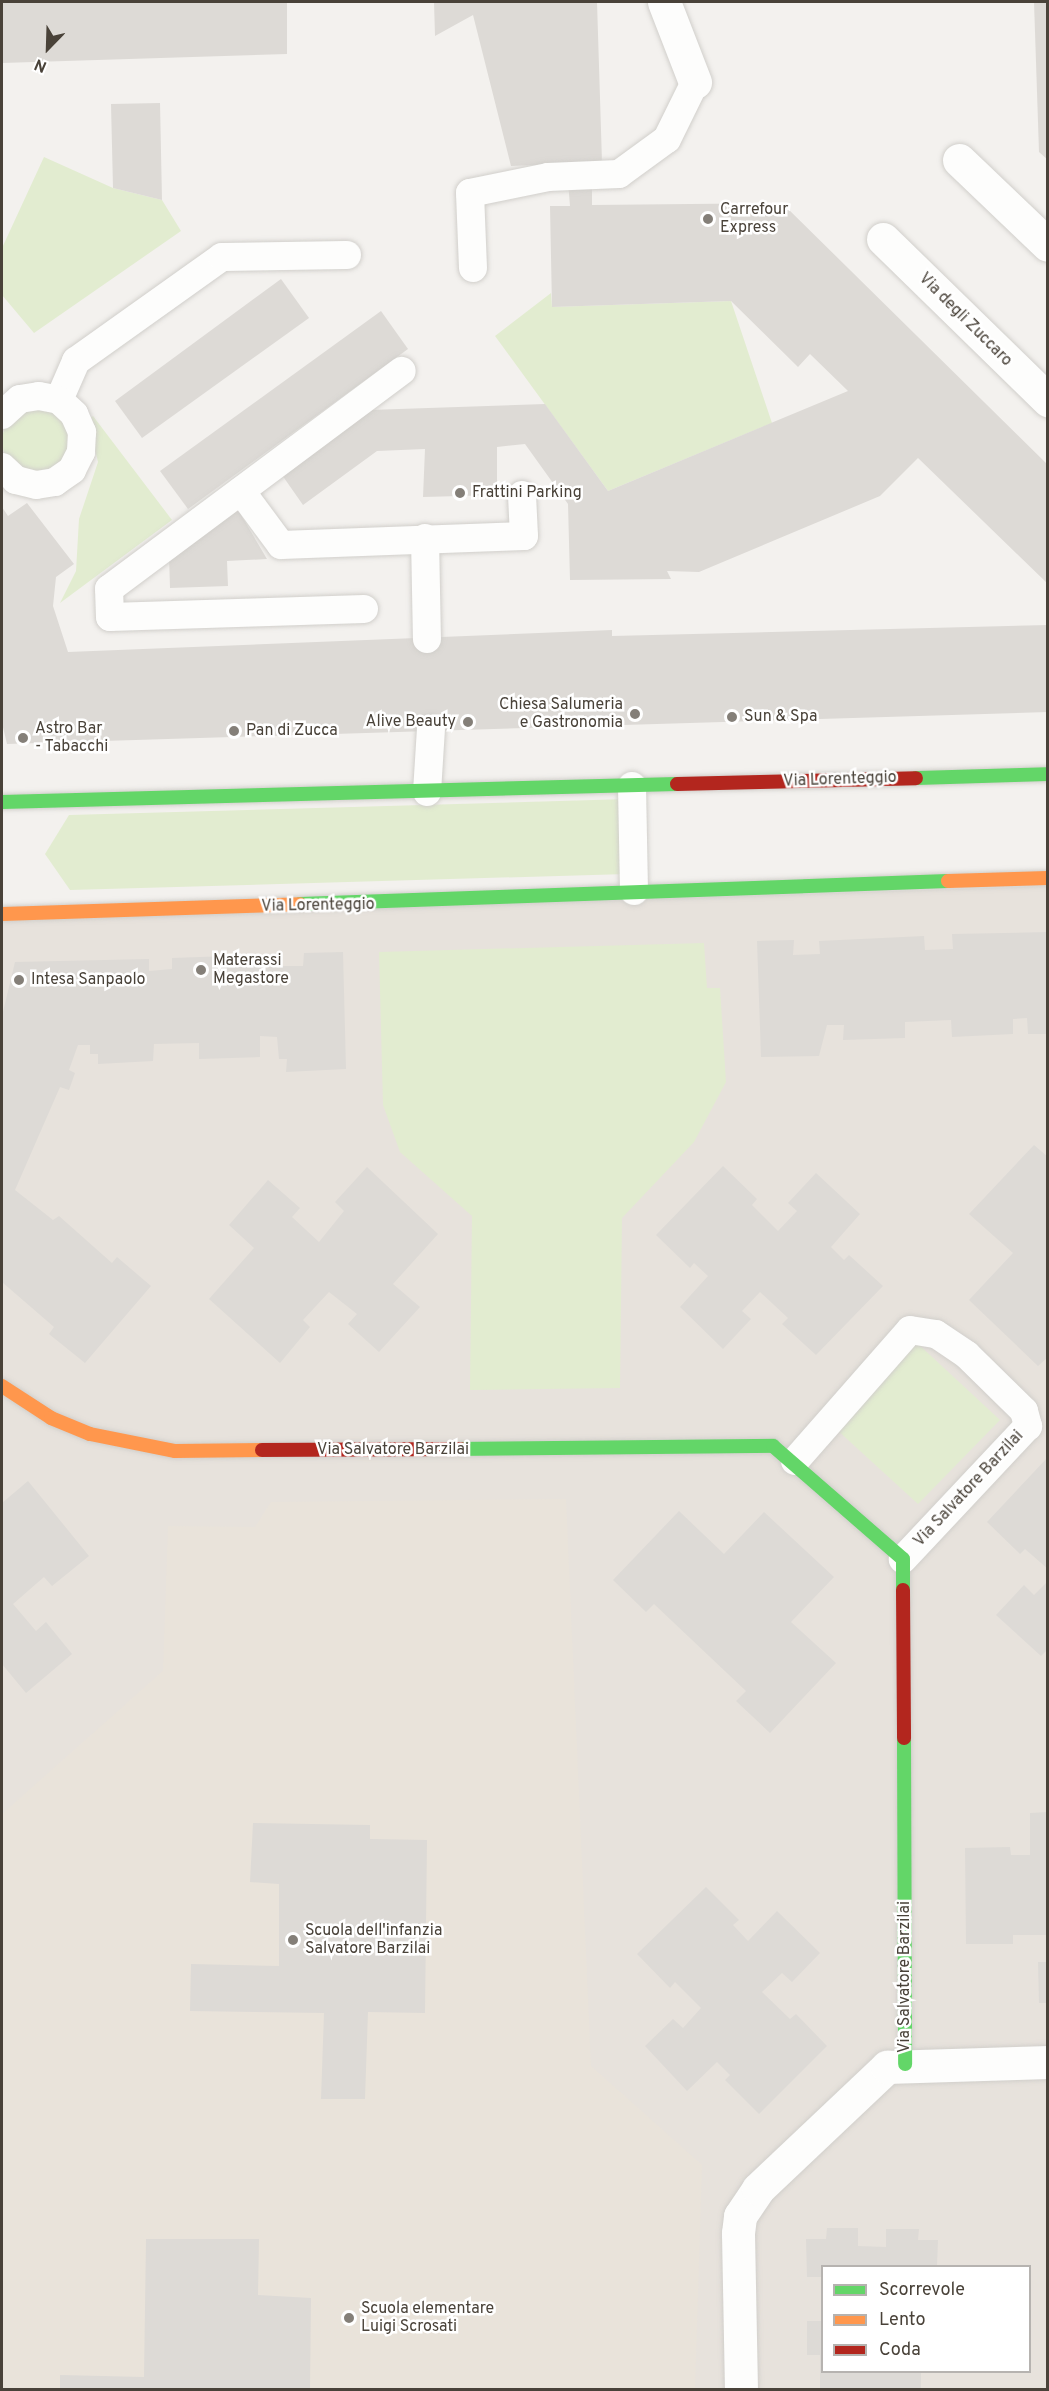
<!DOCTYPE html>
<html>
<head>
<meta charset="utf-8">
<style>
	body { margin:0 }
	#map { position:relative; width:1049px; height:2391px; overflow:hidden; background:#f3f1ee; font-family:Overpass,sans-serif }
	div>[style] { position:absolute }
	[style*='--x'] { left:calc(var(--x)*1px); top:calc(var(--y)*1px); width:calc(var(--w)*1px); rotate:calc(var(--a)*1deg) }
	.residential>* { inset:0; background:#e7e2dc }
	.education>* { inset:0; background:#e9e3da }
	.green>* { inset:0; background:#e2ecd0 }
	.round { border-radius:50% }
	.building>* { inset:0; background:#dddad6 }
	.roads { filter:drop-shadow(0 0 2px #d1cfcb) drop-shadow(0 0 2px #d1cfcb) }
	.lane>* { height:28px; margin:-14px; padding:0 14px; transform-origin:14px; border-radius:14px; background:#fdfdfc }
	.street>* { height:33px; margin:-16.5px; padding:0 16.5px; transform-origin:16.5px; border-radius:16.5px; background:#fdfdfc }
	.fast>* { height:14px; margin:-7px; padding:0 7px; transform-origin:7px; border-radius:7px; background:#63d668 }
	.slow>* { height:14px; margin:-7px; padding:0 7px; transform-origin:7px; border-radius:7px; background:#ff974d }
	.jam>* { height:14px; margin:-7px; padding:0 7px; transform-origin:7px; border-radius:7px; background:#b3261e }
	.dots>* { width:16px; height:16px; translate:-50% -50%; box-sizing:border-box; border:3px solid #fff; border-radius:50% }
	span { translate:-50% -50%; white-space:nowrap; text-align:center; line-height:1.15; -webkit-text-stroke:5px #fff; paint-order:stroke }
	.poi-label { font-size:16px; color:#494239 }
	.left { translate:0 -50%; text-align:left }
	.right { translate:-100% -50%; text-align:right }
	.street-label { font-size:16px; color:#494239 }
	.frame { position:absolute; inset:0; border:3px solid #494239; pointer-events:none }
	.legend { position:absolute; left:821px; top:2265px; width:210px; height:108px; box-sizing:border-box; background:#fff; border:2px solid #b6b3b0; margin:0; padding:8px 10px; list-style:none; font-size:18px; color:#494239 }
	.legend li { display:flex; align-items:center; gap:12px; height:30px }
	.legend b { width:30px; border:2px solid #b6b3b0 }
	.north { position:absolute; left:18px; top:18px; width:60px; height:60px; -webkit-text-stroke:4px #fff; paint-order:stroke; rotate:203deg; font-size:16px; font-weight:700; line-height:24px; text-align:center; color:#494239 }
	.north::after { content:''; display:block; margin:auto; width:21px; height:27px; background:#494239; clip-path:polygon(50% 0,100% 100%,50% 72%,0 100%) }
</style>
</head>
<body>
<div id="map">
	<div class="residential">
		<div style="clip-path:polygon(evenodd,1047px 886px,1047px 2389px,2px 2389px,2px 920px,1047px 886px,822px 2266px,1030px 2266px,1030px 2372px,822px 2372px,822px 2266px)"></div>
	</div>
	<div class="education">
		<div style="clip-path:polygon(566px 1499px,591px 2066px,702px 2165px,695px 2389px,2px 2389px,2px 1814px,163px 1671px,168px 1526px,255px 1527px,271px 1502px)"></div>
	</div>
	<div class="green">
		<div style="clip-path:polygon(44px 157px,113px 188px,162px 200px,181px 231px,34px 333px,2px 295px,2px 248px)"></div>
		<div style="clip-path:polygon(551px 293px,552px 307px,731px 301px,772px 423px,608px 491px,495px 336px)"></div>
		<div class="round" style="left:2px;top:407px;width:68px;height:68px"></div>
		<div style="clip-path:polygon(93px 416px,172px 520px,60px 603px,76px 571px,79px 519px,98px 462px,88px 420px)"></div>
		<div style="clip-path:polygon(628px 799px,627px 874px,70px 890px,45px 854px,69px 815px)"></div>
		<div style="clip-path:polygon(704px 943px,707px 988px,720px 988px,726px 1082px,694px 1142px,622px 1218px,620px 1388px,470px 1390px,472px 1216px,400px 1152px,383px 1105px,379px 952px)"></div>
		<div style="clip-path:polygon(916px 1342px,1000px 1420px,918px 1504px,835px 1428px)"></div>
	</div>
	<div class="building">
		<div style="clip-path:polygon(2px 2px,287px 2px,287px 54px,2px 63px)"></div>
		<div style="clip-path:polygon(434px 2px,597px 2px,602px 162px,511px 166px,473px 15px,435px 36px)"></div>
		<div style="clip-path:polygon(1034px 2px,1048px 2px,1048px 160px,1039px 152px)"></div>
		<div style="clip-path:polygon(160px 103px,162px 200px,113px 188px,111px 104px)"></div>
		<div style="clip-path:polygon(592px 180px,592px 205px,782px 203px,1048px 465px,1048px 584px,918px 458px,880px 496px,699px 572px,667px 571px,671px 579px,570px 580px,568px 504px,525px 444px,497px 447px,497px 495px,423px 497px,425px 449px,377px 451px,303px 505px,282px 475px,369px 410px,545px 404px,608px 491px,848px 391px,810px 354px,798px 367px,731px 301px,552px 307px,550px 206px,570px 206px,568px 181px)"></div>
		<div style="clip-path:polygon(281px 279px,309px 318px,142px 438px,115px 401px)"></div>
		<div style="clip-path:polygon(381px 311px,408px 349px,188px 509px,160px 471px)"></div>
		<div style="clip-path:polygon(27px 503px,74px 564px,56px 577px,53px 606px,68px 652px,612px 630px,612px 636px,1048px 625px,1048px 712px,7px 744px,2px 723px,2px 507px,8px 516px)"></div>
		<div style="clip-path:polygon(237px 508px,267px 559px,227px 561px,228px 586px,170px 588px,169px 555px)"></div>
		<div style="clip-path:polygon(1048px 932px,1048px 1034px,1028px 1034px,1027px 1018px,1013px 1019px,1013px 1034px,952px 1037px,951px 1020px,905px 1022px,905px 1038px,843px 1040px,844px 1025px,827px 1025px,819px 1056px,761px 1057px,757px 941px,794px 940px,793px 955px,820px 954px,819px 941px,924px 936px,925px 950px,953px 949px,952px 934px)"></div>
		<div style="clip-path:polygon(343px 952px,346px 1069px,286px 1072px,287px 1059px,279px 1059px,277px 1037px,260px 1036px,260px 1057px,199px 1059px,199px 1043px,154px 1044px,153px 1061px,98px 1064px,98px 1054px,90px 1054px,90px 1045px,78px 1045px,69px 1070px,75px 1073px,69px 1090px,60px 1087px,15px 1190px,53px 1220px,59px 1216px,112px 1263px,117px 1257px,151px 1286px,85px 1363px,49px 1334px,54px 1327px,2px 1282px,2px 1016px,15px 962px,149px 959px,149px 971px,172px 969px,172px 958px,282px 954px,281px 966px,303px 966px,304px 953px)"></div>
		<div style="clip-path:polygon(1034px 1145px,1048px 1157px,1048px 1357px,1038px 1366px,969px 1300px,1013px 1253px,969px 1214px)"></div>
		<div style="clip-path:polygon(723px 1166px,757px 1199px,752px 1205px,778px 1231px,797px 1211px,788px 1203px,816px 1173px,860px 1214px,831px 1247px,844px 1260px,849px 1255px,883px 1286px,816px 1355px,782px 1324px,788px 1318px,760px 1292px,742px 1311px,751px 1319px,723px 1349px,680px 1307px,708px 1276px,694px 1263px,690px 1268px,656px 1235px)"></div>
		<div style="clip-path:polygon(367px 1167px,438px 1234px,393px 1284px,420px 1307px,379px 1352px,348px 1324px,357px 1314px,329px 1292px,303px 1320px,310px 1327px,280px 1363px,209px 1299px,254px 1248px,229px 1225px,268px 1180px,300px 1208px,292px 1217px,319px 1242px,344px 1211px,335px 1202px)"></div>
		<div style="clip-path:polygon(1048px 1457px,1048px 1569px,1025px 1549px,1020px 1554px,987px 1522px)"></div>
		<div style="clip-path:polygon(28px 1481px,89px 1556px,52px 1586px,44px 1577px,13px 1604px,36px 1631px,46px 1622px,72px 1654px,26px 1693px,2px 1664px,2px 1503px)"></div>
		<div style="clip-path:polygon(679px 1511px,724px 1554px,764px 1512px,834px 1577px,791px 1622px,836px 1663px,770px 1733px,736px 1701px,746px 1691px,654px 1604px,646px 1612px,613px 1580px)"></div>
		<div style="clip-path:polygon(1048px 1581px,1048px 1649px,1041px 1656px,996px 1615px,1024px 1585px,1034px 1595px)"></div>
		<div style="clip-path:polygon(1048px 1812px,1048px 1935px,1013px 1935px,1013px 1944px,966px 1944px,965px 1848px,1010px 1847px,1011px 1855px,1030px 1855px,1030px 1813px)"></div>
		<div style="clip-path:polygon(253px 1823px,370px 1825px,370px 1839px,427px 1840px,425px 2013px,368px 2012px,365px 2099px,321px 2099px,324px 2013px,190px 2011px,191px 1964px,279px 1966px,279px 1884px,250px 1882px)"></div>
		<div style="clip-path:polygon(706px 1887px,739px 1920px,733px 1925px,748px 1941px,777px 1911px,820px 1953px,792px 1982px,782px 1973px,762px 1992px,790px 2019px,796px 2014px,827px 2046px,759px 2114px,725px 2080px,730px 2075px,717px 2062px,687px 2091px,645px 2046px,673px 2019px,683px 2028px,701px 2008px,675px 1982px,670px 1988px,637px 1954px)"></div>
		<div style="clip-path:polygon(1038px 1962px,1048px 1962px,1048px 2003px,1039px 2003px)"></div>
		<div style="clip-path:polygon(827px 2228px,858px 2228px,858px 2246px,886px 2247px,886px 2229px,919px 2229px,918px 2240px,938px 2240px,937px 2266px,822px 2266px,822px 2277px,807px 2277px,806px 2239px,826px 2239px)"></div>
		<div style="clip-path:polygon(146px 2239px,259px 2239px,258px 2295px,311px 2298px,310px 2390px,60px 2390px,60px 2375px,144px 2377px)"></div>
		<div style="clip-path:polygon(807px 2321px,822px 2321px,822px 2372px,921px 2372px,921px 2390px,820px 2390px,820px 2355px,807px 2355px)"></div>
	</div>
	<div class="roads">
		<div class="lane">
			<div style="--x:473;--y:268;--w:75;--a:-92.3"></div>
			<div style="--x:470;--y:193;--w:80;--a:-11.6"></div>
			<div style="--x:548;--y:177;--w:71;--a:-2.4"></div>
			<div style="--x:619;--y:174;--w:59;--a:-36.1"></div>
			<div style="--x:667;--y:139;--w:64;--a:-63.8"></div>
			<div style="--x:59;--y:400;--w:43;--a:-66.4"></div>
			<div style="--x:76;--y:361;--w:179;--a:-35.5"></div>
			<div style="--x:222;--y:257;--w:125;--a:-0.9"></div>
			<div style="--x:2;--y:415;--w:24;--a:-42"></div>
			<div style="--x:20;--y:399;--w:19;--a:-9"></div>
			<div style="--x:39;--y:396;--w:20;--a:11"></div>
			<div style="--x:59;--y:400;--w:21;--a:43"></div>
			<div style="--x:74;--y:414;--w:20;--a:66"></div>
			<div style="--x:82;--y:432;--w:20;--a:93"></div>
			<div style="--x:81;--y:452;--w:20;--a:117"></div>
			<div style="--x:72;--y:470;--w:21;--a:145"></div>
			<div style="--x:55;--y:482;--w:19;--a:171"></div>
			<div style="--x:36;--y:485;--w:21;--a:-166"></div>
			<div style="--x:16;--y:480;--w:19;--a:-137"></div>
			<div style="--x:241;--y:491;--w:67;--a:53.5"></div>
			<div style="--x:281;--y:545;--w:243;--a:-2.1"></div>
			<div style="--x:524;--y:536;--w:41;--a:-92.8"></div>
			<div style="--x:425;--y:538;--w:101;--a:88.9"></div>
			<div style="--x:364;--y:609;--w:254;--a:178.2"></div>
			<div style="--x:110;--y:617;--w:28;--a:-92"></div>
			<div style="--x:109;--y:589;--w:365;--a:-36.7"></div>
			<div style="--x:632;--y:786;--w:105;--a:88.9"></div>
			<div style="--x:427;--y:792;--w:63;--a:-86.4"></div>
			<div style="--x:795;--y:1461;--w:174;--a:-48.7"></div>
			<div style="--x:910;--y:1330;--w:26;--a:9"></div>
			<div style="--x:936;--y:1334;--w:37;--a:34"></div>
			<div style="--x:967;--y:1355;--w:80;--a:44.5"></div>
			<div style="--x:1024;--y:1411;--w:16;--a:75"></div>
			<div style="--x:1028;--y:1426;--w:183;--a:133.2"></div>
		</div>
		<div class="street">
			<div style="--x:664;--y:2;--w:86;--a:68.8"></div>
			<div style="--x:959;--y:160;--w:123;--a:43.7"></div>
			<div style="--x:883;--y:239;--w:231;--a:44.3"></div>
			<div style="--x:741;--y:2390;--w:157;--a:-91.1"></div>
			<div style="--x:738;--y:2233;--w:17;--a:-83"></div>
			<div style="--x:740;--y:2216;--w:32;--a:-56"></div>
			<div style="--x:758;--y:2189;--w:178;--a:-43.4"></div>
			<div style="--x:887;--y:2067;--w:161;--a:-1.8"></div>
		</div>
		<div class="fast">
			<div style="--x:916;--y:778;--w:132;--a:-1.7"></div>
			<div style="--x:2;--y:802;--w:675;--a:-1.53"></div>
			<div style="--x:300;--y:904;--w:648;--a:-2.03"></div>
			<div style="--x:461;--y:1449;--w:312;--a:-0.6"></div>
			<div style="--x:773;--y:1446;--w:172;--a:41"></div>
			<div style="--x:903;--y:1559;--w:31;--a:90"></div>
			<div style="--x:904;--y:1738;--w:326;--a:89.8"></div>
		</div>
		<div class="slow">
			<div style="--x:948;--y:881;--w:100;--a:-1.7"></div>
			<div style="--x:2;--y:914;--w:298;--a:-1.9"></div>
			<div style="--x:2;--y:1386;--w:59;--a:33.1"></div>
			<div style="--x:51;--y:1418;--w:42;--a:22.3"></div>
			<div style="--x:90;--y:1434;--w:87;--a:11.3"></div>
			<div style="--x:175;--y:1451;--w:87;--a:-0.7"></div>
		</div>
		<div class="jam">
			<div style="--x:677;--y:784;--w:239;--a:-1.4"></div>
			<div style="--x:262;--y:1450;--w:199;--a:-0.3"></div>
			<div style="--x:903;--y:1590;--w:148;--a:89.6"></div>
		</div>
	</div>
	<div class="dots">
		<div style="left:708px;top:219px;background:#847f78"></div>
		<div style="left:460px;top:493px;background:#847f78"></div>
		<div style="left:635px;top:714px;background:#847f78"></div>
		<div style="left:732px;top:717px;background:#847f78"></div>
		<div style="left:468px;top:722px;background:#847f78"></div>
		<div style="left:234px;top:731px;background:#847f78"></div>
		<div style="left:23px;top:738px;background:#847f78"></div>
		<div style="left:201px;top:970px;background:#847f78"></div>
		<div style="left:19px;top:980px;background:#847f78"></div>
		<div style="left:293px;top:1940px;background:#847f78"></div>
		<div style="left:349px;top:2318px;background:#847f78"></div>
	</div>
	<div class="poi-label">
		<span class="left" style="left:720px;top:219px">Carrefour<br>Express</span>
		<span class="left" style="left:472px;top:493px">Frattini Parking</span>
		<span class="right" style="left:623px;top:714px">Chiesa Salumeria<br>e Gastronomia</span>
		<span class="left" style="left:744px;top:717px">Sun &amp; Spa</span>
		<span class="right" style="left:456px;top:722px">Alive Beauty</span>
		<span class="left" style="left:35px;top:738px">Astro Bar<br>- Tabacchi</span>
		<span class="left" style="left:246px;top:731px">Pan di Zucca</span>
		<span class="left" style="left:213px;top:970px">Materassi<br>Megastore</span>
		<span class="left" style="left:31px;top:980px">Intesa Sanpaolo</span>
		<span class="left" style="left:305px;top:1940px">Scuola dell'infanzia<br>Salvatore Barzilai</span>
		<span class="left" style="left:361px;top:2318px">Scuola elementare<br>Luigi Scrosati</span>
	</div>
	<div class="street-label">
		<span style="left:965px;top:320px;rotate:45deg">Via degli Zuccaro</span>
		<span style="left:840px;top:780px;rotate:-2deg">Via Lorenteggio</span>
		<span style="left:318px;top:906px;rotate:-1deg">Via Lorenteggio</span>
		<span style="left:393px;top:1450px">Via Salvatore Barzilai</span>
		<span style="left:969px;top:1489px;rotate:-47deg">Via Salvatore Barzilai</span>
		<span style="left:905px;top:1977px;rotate:-90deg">Via Salvatore Barzilai</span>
	</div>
	<div class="frame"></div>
	<ul class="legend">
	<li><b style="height:8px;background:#63d668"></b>Scorrevole</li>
	<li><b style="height:8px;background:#ff974d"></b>Lento</li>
	<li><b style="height:8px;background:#b3261e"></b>Coda</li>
	</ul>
	<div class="north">N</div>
</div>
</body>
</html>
